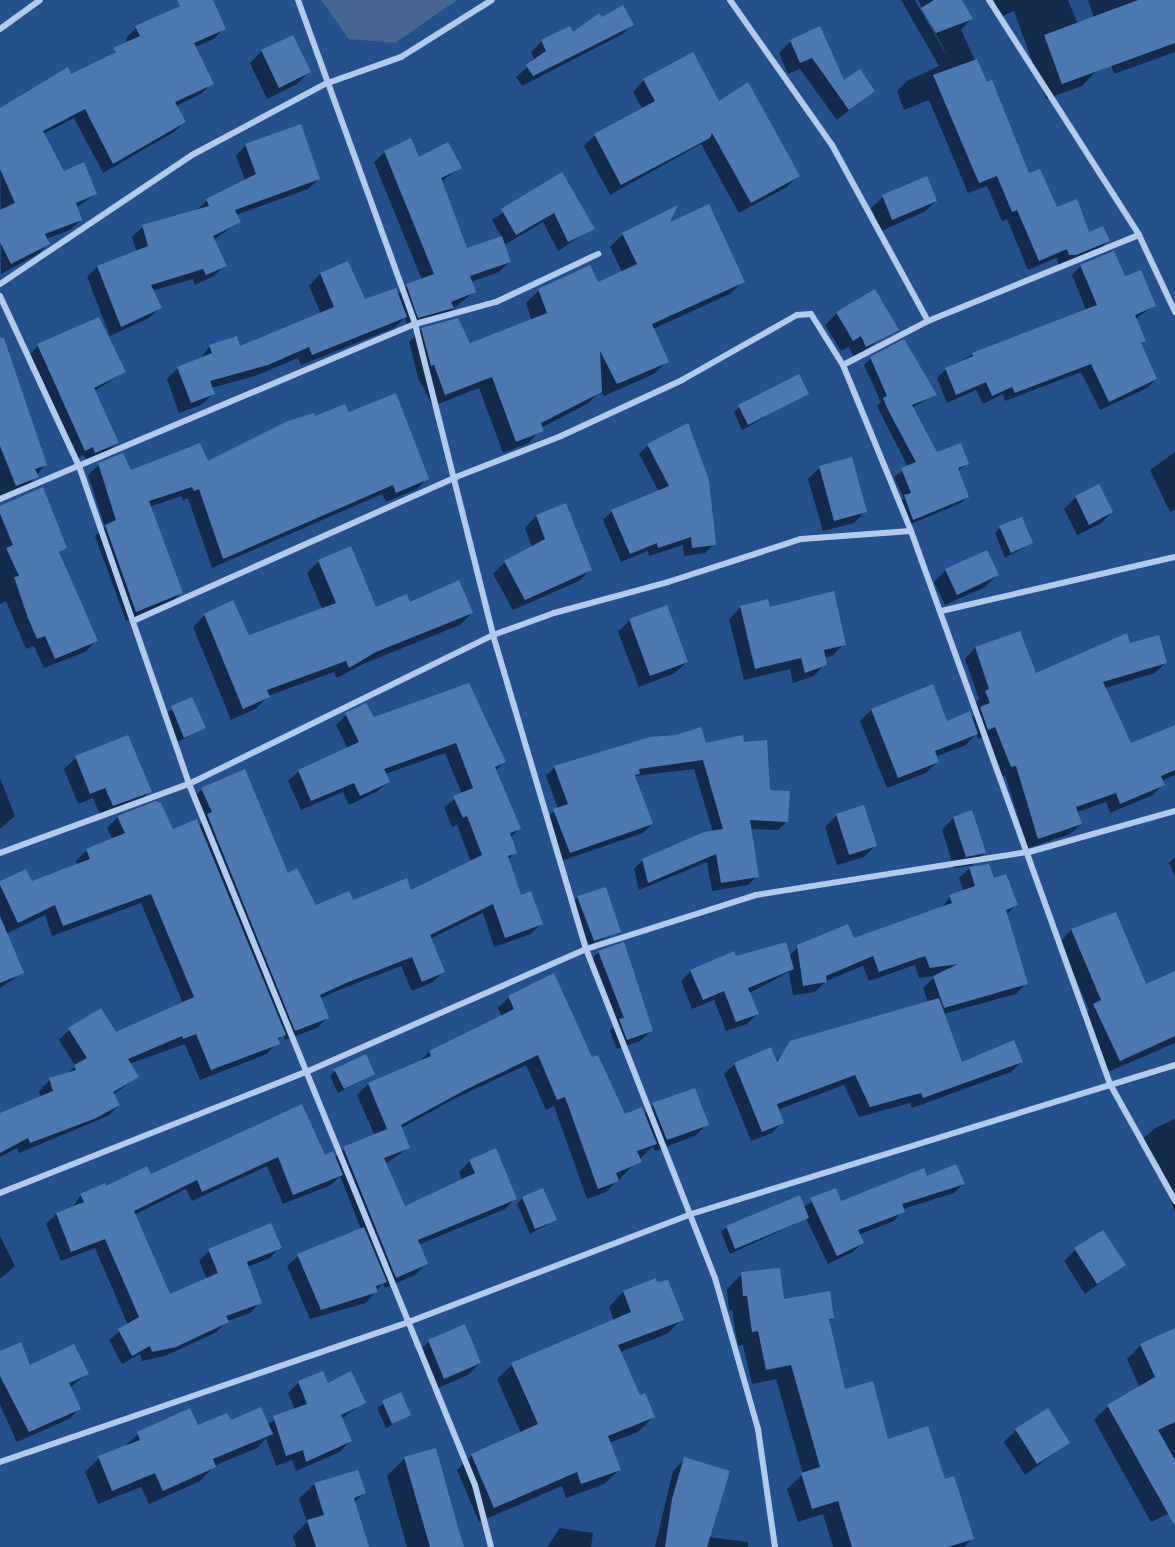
<!DOCTYPE html>
<html>
<head>
<meta charset="utf-8">
<style>
	body { margin:0 }
	#map { position:relative; width:1175px; height:1547px; overflow:hidden; background:#24508c; font-family:Inter,sans-serif }
	div>[style] { position:absolute }
	[style*='--x'] { left:calc(var(--x)*1px); top:calc(var(--y)*1px); width:calc(var(--w)*1px); rotate:calc(var(--a)*1deg) }
	.water>* { inset:0; background:#476691 }
	.shadow>* { inset:0; background:#0007 }
	.building>* { inset:0; background:#4c79b2 }
	.street>* { height:6px; margin:-3px; padding:0 3px; transform-origin:3px; border-radius:3px; background:#b2cbeb }
	span { translate:-50% -50%; white-space:nowrap; text-align:center; line-height:1.15; -webkit-text-stroke:4.5px #24508c; paint-order:stroke }
</style>
</head>
<body>
<div id="map">
	<div class="water">
		<div style="clip-path:polygon(321px 0,457px 0,395px 43px,349px 39px)"></div>
	</div>
	<div class="shadow">
		<div style="clip-path:polygon(191px 0,212px 0,224px 28px,214px 39px,195px 47px,212px 83px,201px 94px,176px 106px,185px 122px,174px 132px,103px 173px,74px 118px,43px 134px,63px 173px,96px 194px,76px 208px,81px 220px,70px 230px,46px 239px,48px 244px,38px 254px,1px 274px,0 110px,67px 69px,70px 76px,104px 60px,128px 43px,126px 38px,136px 28px)"></div>
		<div style="clip-path:polygon(901px 0,915px 0,951px 63px,918px 0,960px 0,971px 19px,961px 30px,1028px 175px,1056px 209px,1088px 234px,1108px 241px,1098px 251px,1059px 265px,1056px 258px,1028px 270px,1007px 219px,1002px 221px,987px 186px,968px 193px,929px 100px,904px 110px,897px 91px,907px 81px,939px 66px)"></div>
		<div style="clip-path:polygon(994px 0,1068px 0,1097px 70px,1082px 86px,1046px 99px,1014px 11px,1000px 17px)"></div>
		<div style="clip-path:polygon(1088px 0,1175px 0,1175px 52px,1114px 74px)"></div>
		<div style="clip-path:polygon(602px 18px,632px 25px,621px 35px,522px 86px,516px 77px,535px 61px,531px 52px,542px 41px,573px 34px)"></div>
		<div style="clip-path:polygon(791px 41px,843px 82px,873px 91px,837px 120px,800px 69px,788px 74px,779px 53px)"></div>
		<div style="clip-path:polygon(262px 51px,309px 72px,297px 84px,267px 99px,250px 63px)"></div>
		<div style="clip-path:polygon(644px 80px,718px 103px,798px 175px,787px 187px,739px 213px,701px 144px,610px 195px,584px 146px,595px 135px,643px 110px,633px 92px)"></div>
		<div style="clip-path:polygon(246px 145px,319px 179px,308px 189px,236px 215px,239px 222px,213px 240px,225px 265px,214px 276px,195px 285px,193px 279px,152px 291px,160px 308px,149px 318px,110px 336px,87px 277px,97px 267px,137px 252px,132px 237px,143px 227px,196px 211px,207px 200px,245px 181px,236px 156px)"></div>
		<div style="clip-path:polygon(385px 152px,460px 167px,441px 182px,466px 250px,502px 237px,492px 220px,562px 174px,593px 228px,558px 251px,543px 222px,504px 245px,510px 261px,499px 272px,471px 282px,475px 291px,442px 318px,408px 327px,405px 318px,394px 328px,301px 365px,298px 358px,255px 376px,211px 388px,213px 394px,201px 405px,179px 413px,167px 379px,178px 368px,199px 360px,210px 346px,239px 348px,321px 314px,309px 286px,320px 274px,348px 263px,364px 301px,397px 295px,407px 286px,422px 280px,374px 162px)"></div>
		<div style="clip-path:polygon(883px 197px,936px 201px,924px 212px,881px 231px,871px 208px)"></div>
		<div style="clip-path:polygon(667px 225px,743px 281px,730px 294px,653px 329px,667px 361px,654px 374px,604px 396px,601px 391px,587px 404px,541px 428px,529px 443px,503px 453px,479px 388px,433px 406px,418px 378px,409px 342px,422px 329px,469px 345px,532px 321px,526px 303px,539px 290px,597px 284px,622px 272px,610px 247px,623px 234px)"></div>
		<div style="clip-path:polygon(1081px 266px,1124px 278px,1154px 306px,1135px 319px,1145px 341px,1140px 345px,1156px 379px,1147px 388px,1100px 410px,1081px 372px,1005px 401px,1003px 394px,983px 404px,976px 390px,947px 403px,937px 378px,946px 369px,973px 354px,1086px 310px,1072px 275px)"></div>
		<div style="clip-path:polygon(837px 313px,896px 328px,854px 358px,849px 347px,841px 351px,825px 325px)"></div>
		<div style="clip-path:polygon(38px 346px,125px 372px,94px 391px,117px 443px,108px 452px,86px 461px,84px 455px,76px 459px,30px 354px)"></div>
		<div style="clip-path:polygon(871px 358px,935px 395px,912px 408px,937px 454px,967px 464px,958px 471px,968px 496px,961px 503px,906px 526px,898px 504px,904px 498px,894px 477px,908px 467px,877px 406px,881px 402px,864px 365px)"></div>
		<div style="clip-path:polygon(807px 393px,742px 430px,734px 412px,739px 407px)"></div>
		<div style="clip-path:polygon(314px 418px,427px 478px,417px 489px,386px 502px,382px 494px,212px 568px,188px 498px,183px 500px,181px 496px,149px 507px,181px 593px,171px 603px,126px 621px,95px 536px,105px 527px,88px 475px,99px 465px,130px 472px,207px 463px)"></div>
		<div style="clip-path:polygon(0 430px,46px 464px,26px 488px,0 498px)"></div>
		<div style="clip-path:polygon(648px 445px,714px 544px,705px 553px,684px 556px,683px 545px,649px 556px,648px 551px,621px 562px,603px 520px,612px 511px,659px 492px,639px 454px)"></div>
		<div style="clip-path:polygon(1175px 452px,1175px 510px,1170px 512px,1150px 470px)"></div>
		<div style="clip-path:polygon(820px 467px,865px 511px,854px 523px,823px 531px,808px 479px)"></div>
		<div style="clip-path:polygon(1076px 497px,1112px 512px,1100px 524px,1077px 535px,1064px 509px)"></div>
		<div style="clip-path:polygon(0 505px,65px 548px,58px 554px,96px 641px,85px 652px,44px 668px,34px 646px,26px 649px,6px 601px,0 604px)"></div>
		<div style="clip-path:polygon(565px 505px,590px 570px,579px 581px,513px 610px,493px 574px,505px 562px,532px 547px,525px 528px,536px 516px)"></div>
		<div style="clip-path:polygon(1000px 528px,1032px 543px,1005px 558px,995px 533px)"></div>
		<div style="clip-path:polygon(319px 561px,375px 609px,409px 603px,472px 613px,460px 625px,363px 664px,337px 678px,334px 672px,268px 696px,257px 708px,231px 720px,193px 627px,204px 616px,232px 602px,249px 637px,322px 609px,307px 573px)"></div>
		<div style="clip-path:polygon(946px 570px,997px 575px,985px 587px,945px 605px,934px 582px)"></div>
		<div style="clip-path:polygon(741px 607px,769px 609px,844px 644px,832px 656px,824px 658px,825px 664px,814px 676px,793px 683px,790px 669px,744px 680px,729px 619px)"></div>
		<div style="clip-path:polygon(630px 620px,687px 662px,675px 673px,639px 687px,618px 632px)"></div>
		<div style="clip-path:polygon(1020px 633px,1035px 675px,1129px 645px,1165px 663px,1155px 673px,1105px 688px,1130px 745px,1175px 725px,1175px 775px,1161px 781px,1163px 784px,1153px 795px,1110px 813px,1106px 802px,1077px 812px,1081px 824px,1070px 834px,1028px 848px,1005px 775px,1001px 777px,985px 736px,978px 739px,976px 734px,966px 745px,935px 757px,937px 762px,926px 773px,887px 788px,860px 721px,871px 710px,932px 686px,946px 723px,971px 718px,979px 711px,976px 702px,979px 699px,965px 659px,975px 648px)"></div>
		<div style="clip-path:polygon(469px 685px,504px 762px,495px 771px,520px 828px,510px 838px,516px 852px,508px 860px,520px 897px,541px 923px,531px 934px,494px 947px,483px 913px,430px 939px,443px 972px,433px 982px,412px 991px,401px 966px,334px 992px,320px 999px,327px 1018px,317px 1028px,285px 1040px,283px 1035px,267px 1054px,200px 1080px,185px 1044px,129px 1064px,137px 1077px,113px 1095px,119px 1105px,108px 1116px,19px 1153px,17px 1148px,0 1157px,0 1114px,41px 1097px,39px 1091px,50px 1080px,66px 1075px,75px 1066px,59px 1040px,69px 1030px,115px 1034px,183px 1003px,141px 903px,52px 936px,45px 915px,6px 934px,22px 973px,0 988px,0 883px,31px 883px,78px 865px,76px 861px,87px 850px,113px 840px,107px 828px,118px 817px,172px 831px,199px 825px,202px 822px,192px 799px,202px 789px,316px 907px,411px 892px,471px 862px,457px 825px,452px 827px,444px 807px,462px 794px,445px 753px,385px 774px,388px 781px,378px 791px,349px 805px,343px 792px,301px 810px,288px 781px,299px 771px,348px 749px,336px 725px,346px 715px,366px 705px,373px 719px)"></div>
		<div style="clip-path:polygon(191px 699px,204px 728px,178px 742px,166px 713px)"></div>
		<div style="clip-path:polygon(743px 743px,787px 821px,778px 830px,750px 829px,757px 876px,748px 885px,712px 891px,707px 862px,639px 890px,634px 869px,643px 860px,713px 832px,694px 769px,636px 776px,652px 824px,643px 833px,561px 861px,545px 820px,558px 808px,546px 776px,555px 767px,705px 745px)"></div>
		<div style="clip-path:polygon(76px 758px,150px 791px,139px 803px,101px 817px,93px 798px,78px 804px,64px 769px)"></div>
		<div style="clip-path:polygon(0 778px,15px 816px,0 829px)"></div>
		<div style="clip-path:polygon(971px 812px,984px 853px,973px 865px,954px 868px,942px 830px,953px 818px)"></div>
		<div style="clip-path:polygon(837px 815px,876px 845px,864px 857px,837px 865px,825px 827px)"></div>
		<div style="clip-path:polygon(1175px 857px,1175px 876px,1169px 863px)"></div>
		<div style="clip-path:polygon(970px 868px,993px 880px,1016px 905px,1006px 915px,1026px 983px,1016px 994px,943px 1014px,961px 1064px,1021px 1062px,1011px 1072px,912px 1108px,910px 1103px,859px 1117px,844px 1085px,777px 1110px,782px 1122px,772px 1133px,751px 1141px,724px 1074px,735px 1064px,776px 1061px,791px 1043px,928px 1002px,923px 988px,936px 976px,919px 978px,915px 965px,869px 981px,863px 966px,826px 981px,815px 992px,793px 995px,789px 972px,749px 993px,757px 1014px,747px 1024px,726px 1031px,714px 1000px,692px 1009px,681px 981px,691px 971px,735px 958px,789px 956px,798px 947px,853px 939px,941px 909px,950px 897px,964px 892px,959px 878px)"></div>
		<div style="clip-path:polygon(578px 897px,619px 932px,589px 945px,572px 902px)"></div>
		<div style="clip-path:polygon(1115px 914px,1145px 986px,1175px 976px,1175px 1043px,1108px 1072px,1082px 1017px,1089px 1010px,1060px 942px,1071px 930px)"></div>
		<div style="clip-path:polygon(599px 952px,651px 1030px,640px 1041px,617px 1049px,610px 1031px,613px 1027px,588px 962px)"></div>
		<div style="clip-path:polygon(509px 997px,591px 1059px,624px 1116px,644px 1114px,653px 1105px,707px 1124px,695px 1136px,655px 1151px,653px 1146px,606px 1192px,587px 1199px,554px 1106px,546px 1110px,526px 1065px,454px 1099px,401px 1128px,408px 1148px,385px 1164px,404px 1208px,462px 1180px,459px 1172px,470px 1161px,515px 1198px,505px 1209px,418px 1245px,426px 1264px,415px 1275px,385px 1288px,383px 1283px,366px 1303px,310px 1319px,287px 1266px,298px 1256px,361px 1229px,340px 1176px,331px 1185px,283px 1204px,267px 1166px,192px 1201px,186px 1189px,134px 1215px,169px 1296px,207px 1279px,199px 1261px,209px 1251px,280px 1247px,270px 1258px,247px 1267px,260px 1302px,250px 1313px,227px 1321px,217px 1332px,165px 1356px,142px 1361px,140px 1354px,122px 1364px,109px 1340px,128px 1325px,95px 1248px,61px 1261px,46px 1224px,56px 1214px,72px 1208px,81px 1195px,151px 1176px,302px 1106px,324px 1157px,334px 1158px,344px 1149px,375px 1136px,357px 1095px,368px 1084px,418px 1063px,429px 1052px,502px 1017px,498px 1008px)"></div>
		<div style="clip-path:polygon(335px 1071px,373px 1074px,338px 1093px,330px 1076px)"></div>
		<div style="clip-path:polygon(1175px 1119px,1175px 1213px,1159px 1164px,1154px 1166px,1143px 1139px,1155px 1128px)"></div>
		<div style="clip-path:polygon(963px 1184px,954px 1193px,903px 1209px,894px 1221px,858px 1235px,862px 1243px,853px 1252px,828px 1264px,806px 1219px,730px 1254px,721px 1232px,727px 1227px,803px 1207px,835px 1190px,840px 1203px)"></div>
		<div style="clip-path:polygon(523px 1198px,555px 1220px,530px 1234px,517px 1204px)"></div>
		<div style="clip-path:polygon(0 1236px,15px 1266px,0 1279px)"></div>
		<div style="clip-path:polygon(1075px 1250px,1124px 1265px,1085px 1294px,1064px 1261px)"></div>
		<div style="clip-path:polygon(742px 1274px,782px 1301px,833px 1318px,828px 1322px,844px 1391px,887px 1440px,944px 1481px,972px 1539px,964px 1547px,833px 1547px,823px 1514px,798px 1522px,787px 1489px,803px 1474px,776px 1379px,752px 1384px,743px 1345px,738px 1346px,732px 1310px,729px 1310px,727px 1289px)"></div>
		<div style="clip-path:polygon(655px 1280px,682px 1319px,667px 1334px,620px 1352px,639px 1396px,653px 1417px,638px 1432px,609px 1443px,619px 1470px,604px 1484px,566px 1498px,562px 1486px,479px 1522px,457px 1470px,472px 1455px,521px 1433px,497px 1379px,512px 1365px,614px 1321px,609px 1307px,623px 1292px)"></div>
		<div style="clip-path:polygon(1175px 1334px,1175px 1510px,1151px 1522px,1094px 1420px,1108px 1406px,1140px 1388px,1127px 1359px,1141px 1345px)"></div>
		<div style="clip-path:polygon(429px 1341px,480px 1363px,468px 1375px,433px 1390px,417px 1353px)"></div>
		<div style="clip-path:polygon(0 1352px,29px 1367px,87px 1373px,70px 1388px,80px 1408px,69px 1419px,17px 1442px,0 1405px)"></div>
		<div style="clip-path:polygon(322px 1373px,327px 1385px,364px 1402px,341px 1419px,350px 1441px,340px 1452px,296px 1471px,292px 1460px,276px 1466px,266px 1438px,257px 1448px,214px 1466px,200px 1481px,149px 1504px,141px 1487px,98px 1504px,85px 1472px,99px 1458px,123px 1448px,138px 1434px,230px 1422px,267px 1424px,295px 1410px,288px 1393px,298px 1383px)"></div>
		<div style="clip-path:polygon(400px 1394px,410px 1414px,386px 1428px,377px 1408px)"></div>
		<div style="clip-path:polygon(1016px 1430px,1068px 1443px,1025px 1475px,1004px 1442px)"></div>
		<div style="clip-path:polygon(435px 1450px,463px 1547px,407px 1547px,387px 1476px,404px 1459px)"></div>
		<div style="clip-path:polygon(685px 1459px,708px 1537px,748px 1542px,748px 1547px,655px 1547px,673px 1471px)"></div>
		<div style="clip-path:polygon(357px 1472px,364px 1493px,354px 1503px,367px 1547px,291px 1547px,296px 1546px,293px 1536px,307px 1522px,299px 1499px,314px 1484px)"></div>
		<div style="clip-path:polygon(560px 1528px,593px 1533px,591px 1547px,547px 1547px)"></div>
	</div>
	<div class="building">
		<div style="clip-path:polygon(177px 0,213px 0,226px 29px,194px 43px,214px 84px,175px 102px,186px 122px,113px 164px,85px 109px,43px 131px,64px 171px,84px 162px,97px 194px,76px 203px,82px 220px,45px 234px,50px 244px,11px 264px,0 242px,0 210px,15px 203px,0 169px,0 108px,68px 67px,71px 74px,116px 52px,113px 48px,140px 36px,135px 26px,180px 6px)"></div>
		<div style="clip-path:polygon(934px 0,962px 0,973px 19px,936px 33px,921px 8px)"></div>
		<div style="clip-path:polygon(1138px 0,1175px 0,1175px 43px,1062px 84px,1044px 35px)"></div>
		<div style="clip-path:polygon(623px 5px,634px 25px,533px 76px,526px 65px,546px 51px,541px 40px,570px 26px,573px 32px,599px 13px,602px 17px)"></div>
		<div style="clip-path:polygon(820px 26px,844px 80px,860px 69px,875px 91px,849px 110px,812px 58px,800px 63px,790px 40px)"></div>
		<div style="clip-path:polygon(293px 35px,311px 72px,279px 88px,261px 50px)"></div>
		<div style="clip-path:polygon(693px 52px,719px 101px,748px 82px,800px 176px,751px 203px,712px 133px,710px 138px,621px 185px,594px 134px,655px 101px,643px 79px)"></div>
		<div style="clip-path:polygon(977px 59px,987px 82px,992px 80px,1029px 173px,1040px 169px,1057px 207px,1077px 199px,1089px 232px,1103px 226px,1110px 241px,1076px 255px,1069px 255px,1067px 249px,1039px 261px,1017px 210px,1012px 212px,997px 176px,979px 183px,933px 75px)"></div>
		<div style="clip-path:polygon(301px 124px,320px 179px,235px 210px,241px 222px,213px 236px,227px 266px,206px 275px,203px 269px,151px 285px,162px 308px,121px 327px,97px 266px,148px 246px,142px 225px,209px 206px,206px 199px,256px 174px,245px 144px)"></div>
		<div style="clip-path:polygon(411px 138px,419px 157px,448px 142px,462px 168px,441px 178px,467px 248px,502px 236px,511px 262px,470px 276px,476px 292px,451px 302px,454px 308px,418px 318px,406px 284px,434px 274px,384px 151px)"></div>
		<div style="clip-path:polygon(562px 172px,595px 229px,568px 242px,554px 213px,516px 235px,501px 209px)"></div>
		<div style="clip-path:polygon(927px 176px,937px 201px,892px 220px,882px 195px)"></div>
		<div style="clip-path:polygon(709px 204px,745px 282px,652px 324px,669px 362px,617px 384px,600px 351px,602px 392px,541px 423px,544px 431px,516px 442px,492px 377px,445px 395px,434px 365px,431px 366px,421px 328px,458px 318px,470px 343px,547px 313px,538px 289px,590px 265px,598px 282px,637px 264px,622px 233px,678px 205px,670px 222px)"></div>
		<div style="clip-path:polygon(1114px 251px,1125px 276px,1141px 270px,1156px 306px,1135px 315px,1146px 341px,1141px 343px,1157px 379px,1109px 402px,1091px 364px,1015px 393px,1012px 387px,992px 396px,986px 382px,956px 395px,945px 368px,973px 356px,972px 353px,1097px 305px,1080px 265px)"></div>
		<div style="clip-path:polygon(348px 261px,365px 299px,396px 288px,407px 317px,312px 355px,309px 347px,268px 365px,210px 381px,215px 394px,191px 403px,177px 367px,212px 353px,209px 345px,237px 336px,240px 346px,334px 307px,320px 273px)"></div>
		<div style="clip-path:polygon(875px 289px,899px 330px,866px 347px,861px 336px,853px 341px,836px 312px)"></div>
		<div style="clip-path:polygon(99px 317px,126px 372px,94px 388px,119px 443px,95px 453px,93px 447px,85px 451px,37px 344px)"></div>
		<div style="clip-path:polygon(0 338px,4px 338px,47px 465px,35px 469px,39px 477px,16px 486px,0 446px)"></div>
		<div style="clip-path:polygon(904px 339px,937px 395px,912px 405px,937px 452px,961px 443px,969px 464px,958px 468px,969px 497px,913px 520px,904px 495px,911px 493px,901px 468px,916px 462px,889px 412px,883px 398px,887px 396px,870px 357px)"></div>
		<div style="clip-path:polygon(799px 374px,809px 394px,748px 425px,738px 405px)"></div>
		<div style="clip-path:polygon(396px 393px,429px 479px,396px 493px,393px 485px,223px 559px,199px 489px,194px 491px,192px 487px,149px 501px,183px 593px,136px 612px,105px 525px,116px 520px,98px 463px,123px 453px,131px 470px,200px 443px,208px 461px,288px 421px,314px 413px,315px 416px,345px 404px,349px 412px)"></div>
		<div style="clip-path:polygon(688px 423px,709px 480px,716px 545px,692px 548px,691px 537px,658px 548px,657px 543px,630px 554px,611px 510px,669px 486px,647px 444px)"></div>
		<div style="clip-path:polygon(852px 457px,867px 512px,834px 521px,819px 466px)"></div>
		<div style="clip-path:polygon(1099px 484px,1113px 512px,1089px 525px,1075px 496px)"></div>
		<div style="clip-path:polygon(43px 487px,67px 548px,59px 552px,98px 641px,55px 659px,45px 636px,37px 639px,28px 618px,14px 577px,19px 576px,6px 548px,13px 545px,0 514px,0 506px)"></div>
		<div style="clip-path:polygon(566px 503px,592px 570px,525px 600px,504px 561px,545px 539px,536px 515px)"></div>
		<div style="clip-path:polygon(1022px 517px,1033px 543px,1011px 553px,999px 526px)"></div>
		<div style="clip-path:polygon(351px 546px,376px 607px,407px 594px,410px 602px,459px 580px,473px 613px,376px 652px,349px 668px,346px 661px,267px 690px,270px 697px,243px 709px,204px 614px,233px 600px,249px 635px,336px 603px,318px 560px)"></div>
		<div style="clip-path:polygon(987px 550px,999px 575px,957px 595px,945px 569px)"></div>
		<div style="clip-path:polygon(834px 591px,846px 645px,824px 650px,827px 665px,805px 673px,801px 658px,755px 669px,740px 606px,768px 599px,770px 607px)"></div>
		<div style="clip-path:polygon(667px 605px,688px 662px,650px 676px,629px 619px)"></div>
		<div style="clip-path:polygon(1020px 631px,1036px 673px,1127px 633px,1130px 643px,1159px 635px,1167px 663px,1103px 682px,1131px 743px,1175px 725px,1175px 770px,1161px 776px,1165px 785px,1120px 804px,1116px 793px,1076px 807px,1082px 824px,1038px 839px,1016px 766px,1011px 767px,995px 727px,988px 730px,980px 707px,990px 703px,985px 691px,989px 689px,975px 647px)"></div>
		<div style="clip-path:polygon(469px 683px,506px 762px,495px 767px,521px 829px,510px 833px,517px 853px,508px 856px,521px 895px,531px 891px,543px 924px,505px 938px,493px 904px,430px 935px,445px 972px,422px 982px,412px 957px,346px 983px,320px 995px,329px 1018px,295px 1031px,207px 814px,212px 812px,201px 788px,245px 769px,288px 873px,297px 868px,316px 905px,349px 891px,353px 900px,407px 878px,411px 890px,482px 855px,467px 816px,463px 818px,453px 796px,473px 788px,456px 743px,384px 769px,390px 782px,360px 796px,354px 783px,311px 801px,298px 770px,359px 742px,345px 713px,366px 703px,374px 717px)"></div>
		<div style="clip-path:polygon(933px 684px,947px 721px,970px 711px,978px 734px,935px 751px,939px 762px,898px 778px,871px 709px)"></div>
		<div style="clip-path:polygon(192px 697px,206px 728px,184px 738px,171px 706px)"></div>
		<div style="clip-path:polygon(701px 727px,706px 743px,743px 735px,744px 742px,767px 740px,770px 790px,790px 791px,788px 822px,750px 820px,759px 877px,721px 883px,716px 854px,648px 883px,642px 859px,704px 832px,723px 829px,703px 760px,639px 769px,640px 774px,635px 775px,653px 824px,570px 853px,553px 809px,568px 804px,554px 766px,650px 737px,676px 735px)"></div>
		<div style="clip-path:polygon(128px 735px,152px 792px,113px 806px,105px 788px,90px 794px,75px 756px)"></div>
		<div style="clip-path:polygon(156px 801px,161px 803px,173px 829px,197px 819px,286px 1035px,278px 1038px,280px 1044px,211px 1070px,196px 1034px,183px 1039px,182px 1036px,128px 1059px,139px 1077px,113px 1092px,120px 1105px,94px 1119px,30px 1143px,28px 1138px,0 1153px,0 1113px,53px 1091px,49px 1078px,76px 1070px,74px 1065px,87px 1058px,68px 1028px,101px 1008px,116px 1032px,194px 997px,151px 894px,63px 926px,55px 905px,18px 923px,0 885px,0 881px,26px 869px,32px 881px,90px 859px,86px 849px,125px 833px,117px 816px)"></div>
		<div style="clip-path:polygon(864px 805px,877px 846px,849px 855px,836px 814px)"></div>
		<div style="clip-path:polygon(972px 810px,986px 853px,966px 857px,953px 817px)"></div>
		<div style="clip-path:polygon(989px 864px,994px 878px,1006px 874px,1018px 905px,1006px 910px,1028px 984px,944px 1008px,933px 976px,958px 964px,930px 968px,925px 956px,879px 972px,873px 956px,826px 976px,827px 982px,803px 986px,797px 945px,848px 924px,854px 938px,952px 903px,949px 895px,975px 886px,969px 867px)"></div>
		<div style="clip-path:polygon(606px 887px,621px 932px,594px 941px,577px 896px)"></div>
		<div style="clip-path:polygon(1116px 912px,1146px 984px,1175px 971px,1175px 1036px,1120px 1061px,1093px 1004px,1101px 1000px,1071px 929px)"></div>
		<div style="clip-path:polygon(0 916px,24px 973px,0 983px)"></div>
		<div style="clip-path:polygon(624px 942px,653px 1031px,627px 1040px,619px 1019px,624px 1018px,598px 951px)"></div>
		<div style="clip-path:polygon(786px 942px,794px 969px,748px 988px,759px 1014px,736px 1022px,724px 991px,703px 1000px,690px 970px,734px 951px,736px 956px)"></div>
		<div style="clip-path:polygon(554px 973px,592px 1057px,598px 1055px,625px 1114px,642px 1107px,657px 1144px,637px 1151px,642px 1162px,616px 1173px,619px 1181px,598px 1189px,565px 1097px,557px 1100px,538px 1055px,467px 1089px,401px 1125px,410px 1148px,384px 1158px,405px 1206px,475px 1173px,469px 1160px,496px 1148px,517px 1199px,418px 1240px,428px 1264px,396px 1278px,343px 1147px,387px 1129px,368px 1083px,431px 1056px,429px 1051px,514px 1009px,508px 996px)"></div>
		<div style="clip-path:polygon(939px 998px,962px 1062px,1014px 1040px,1023px 1062px,923px 1098px,921px 1093px,870px 1107px,855px 1075px,777px 1104px,784px 1123px,762px 1132px,734px 1063px,771px 1047px,777px 1062px,790px 1041px)"></div>
		<div style="clip-path:polygon(366px 1054px,375px 1074px,344px 1089px,334px 1069px)"></div>
		<div style="clip-path:polygon(695px 1088px,709px 1125px,667px 1140px,652px 1103px)"></div>
		<div style="clip-path:polygon(302px 1104px,325px 1155px,333px 1151px,343px 1175px,293px 1195px,278px 1157px,202px 1192px,197px 1180px,134px 1211px,170px 1294px,218px 1273px,208px 1249px,271px 1223px,282px 1248px,247px 1262px,262px 1303px,226px 1316px,229px 1322px,176px 1347px,152px 1352px,150px 1346px,132px 1356px,118px 1329px,139px 1317px,105px 1239px,71px 1252px,56px 1213px,84px 1202px,80px 1194px,105px 1183px,106px 1186px,147px 1166px,151px 1174px)"></div>
		<div style="clip-path:polygon(956px 1164px,965px 1184px,902px 1204px,905px 1212px,858px 1230px,864px 1243px,837px 1256px,810px 1198px,836px 1188px,841px 1201px,924px 1168px,927px 1176px)"></div>
		<div style="clip-path:polygon(543px 1188px,557px 1220px,535px 1229px,522px 1197px)"></div>
		<div style="clip-path:polygon(800px 1195px,809px 1218px,735px 1249px,726px 1226px)"></div>
		<div style="clip-path:polygon(364px 1227px,387px 1282px,376px 1286px,378px 1292px,321px 1310px,297px 1254px)"></div>
		<div style="clip-path:polygon(1103px 1230px,1126px 1265px,1097px 1284px,1074px 1248px)"></div>
		<div style="clip-path:polygon(780px 1268px,784px 1299px,830px 1291px,834px 1318px,829px 1319px,845px 1389px,873px 1381px,888px 1439px,928px 1426px,945px 1479px,954px 1476px,974px 1539px,948px 1547px,852px 1547px,838px 1501px,812px 1509px,801px 1473px,820px 1467px,791px 1365px,766px 1370px,758px 1331px,752px 1332px,747px 1296px,743px 1296px,741px 1272px)"></div>
		<div style="clip-path:polygon(656px 1278px,657px 1282px,668px 1280px,684px 1320px,618px 1345px,640px 1395px,645px 1393px,655px 1417px,608px 1436px,621px 1470px,581px 1484px,577px 1472px,494px 1508px,471px 1454px,538px 1424px,511px 1363px,631px 1312px,623px 1291px)"></div>
		<div style="clip-path:polygon(465px 1324px,481px 1363px,444px 1379px,428px 1340px)"></div>
		<div style="clip-path:polygon(1175px 1328px,1175px 1422px,1158px 1430px,1175px 1460px,1175px 1526px,1107px 1405px,1155px 1377px,1140px 1344px)"></div>
		<div style="clip-path:polygon(21px 1342px,30px 1365px,74px 1344px,89px 1374px,69px 1383px,81px 1409px,29px 1432px,0 1376px,0 1351px)"></div>
		<div style="clip-path:polygon(323px 1371px,328px 1383px,351px 1371px,366px 1403px,341px 1415px,352px 1441px,306px 1462px,303px 1450px,286px 1456px,273px 1416px,307px 1404px,298px 1381px)"></div>
		<div style="clip-path:polygon(401px 1392px,411px 1415px,392px 1424px,382px 1401px)"></div>
		<div style="clip-path:polygon(261px 1407px,273px 1434px,213px 1459px,216px 1467px,163px 1491px,155px 1473px,112px 1491px,98px 1456px,140px 1440px,137px 1432px,190px 1408px,198px 1425px,227px 1413px,231px 1420px)"></div>
		<div style="clip-path:polygon(1048px 1408px,1070px 1443px,1037px 1464px,1015px 1429px)"></div>
		<div style="clip-path:polygon(436px 1448px,457px 1524px,464px 1547px,430px 1547px,404px 1457px)"></div>
		<div style="clip-path:polygon(684px 1457px,730px 1471px,707px 1547px,665px 1547px,672px 1499px)"></div>
		<div style="clip-path:polygon(358px 1470px,366px 1493px,354px 1498px,369px 1547px,316px 1547px,307px 1520px,324px 1515px,314px 1483px)"></div>
	</div>
	<div class="street">
		<div style="--x:298;--y:0;--w:344;--a:70.1"></div>
		<div style="--x:415;--y:324;--w:321;--a:75.9"></div>
		<div style="--x:493;--y:635;--w:327;--a:73.5"></div>
		<div style="--x:586;--y:949;--w:353;--a:68.6"></div>
		<div style="--x:715;--y:1278;--w:157;--a:74.1"></div>
		<div style="--x:758;--y:1429;--w:119;--a:81.8"></div>
		<div style="--x:730;--y:0;--w:177;--a:54.9"></div>
		<div style="--x:832;--y:145;--w:200;--a:61.4"></div>
		<div style="--x:989;--y:0;--w:279;--a:57.4"></div>
		<div style="--x:0;--y:29;--w:49;--a:-35.9"></div>
		<div style="--x:0;--y:284;--w:231;--a:-33.9"></div>
		<div style="--x:192;--y:155;--w:151;--a:-28.1"></div>
		<div style="--x:325;--y:84;--w:81;--a:-19.6"></div>
		<div style="--x:401;--y:57;--w:107;--a:-32.1"></div>
		<div style="--x:0;--y:296;--w:187;--a:65.1"></div>
		<div style="--x:79;--y:466;--w:336;--a:70.9"></div>
		<div style="--x:189;--y:784;--w:757;--a:67.81"></div>
		<div style="--x:475;--y:1485;--w:64;--a:75.5"></div>
		<div style="--x:843;--y:365;--w:96;--a:-27.4"></div>
		<div style="--x:928;--y:321;--w:228;--a:-22.2"></div>
		<div style="--x:1139;--y:235;--w:85;--a:64.9"></div>
		<div style="--x:0;--y:499;--w:450;--a:-22.9"></div>
		<div style="--x:415;--y:324;--w:84;--a:-15.2"></div>
		<div style="--x:496;--y:302;--w:113;--a:-25.2"></div>
		<div style="--x:941;--y:611;--w:240;--a:-13"></div>
		<div style="--x:133;--y:621;--w:354;--a:-24"></div>
		<div style="--x:456;--y:477;--w:113;--a:-21.3"></div>
		<div style="--x:561;--y:436;--w:133;--a:-24.8"></div>
		<div style="--x:682;--y:380;--w:132;--a:-29.5"></div>
		<div style="--x:797;--y:315;--w:14;--a:-4"></div>
		<div style="--x:811;--y:314;--w:60;--a:57.9"></div>
		<div style="--x:843;--y:365;--w:179;--a:67.7"></div>
		<div style="--x:911;--y:531;--w:588;--a:70.21"></div>
		<div style="--x:1110;--y:1084;--w:134;--a:60.9"></div>
		<div style="--x:0;--y:853;--w:201;--a:-20.1"></div>
		<div style="--x:189;--y:784;--w:339;--a:-26.1"></div>
		<div style="--x:493;--y:635;--w:65;--a:-19.8"></div>
		<div style="--x:554;--y:613;--w:118;--a:-15.2"></div>
		<div style="--x:668;--y:582;--w:140;--a:-17.9"></div>
		<div style="--x:801;--y:539;--w:110;--a:-4.2"></div>
		<div style="--x:0;--y:1193;--w:329;--a:-21.6"></div>
		<div style="--x:306;--y:1072;--w:306;--a:-23.7"></div>
		<div style="--x:586;--y:949;--w:178;--a:-17.6"></div>
		<div style="--x:756;--y:895;--w:276;--a:-9"></div>
		<div style="--x:1029;--y:852;--w:152;--a:-15.7"></div>
		<div style="--x:0;--y:1462;--w:429;--a:-18.9"></div>
		<div style="--x:406;--y:1323;--w:305;--a:-20.9"></div>
		<div style="--x:691;--y:1214;--w:506;--a:-17.11"></div>
	</div>
</div>
</body>
</html>
